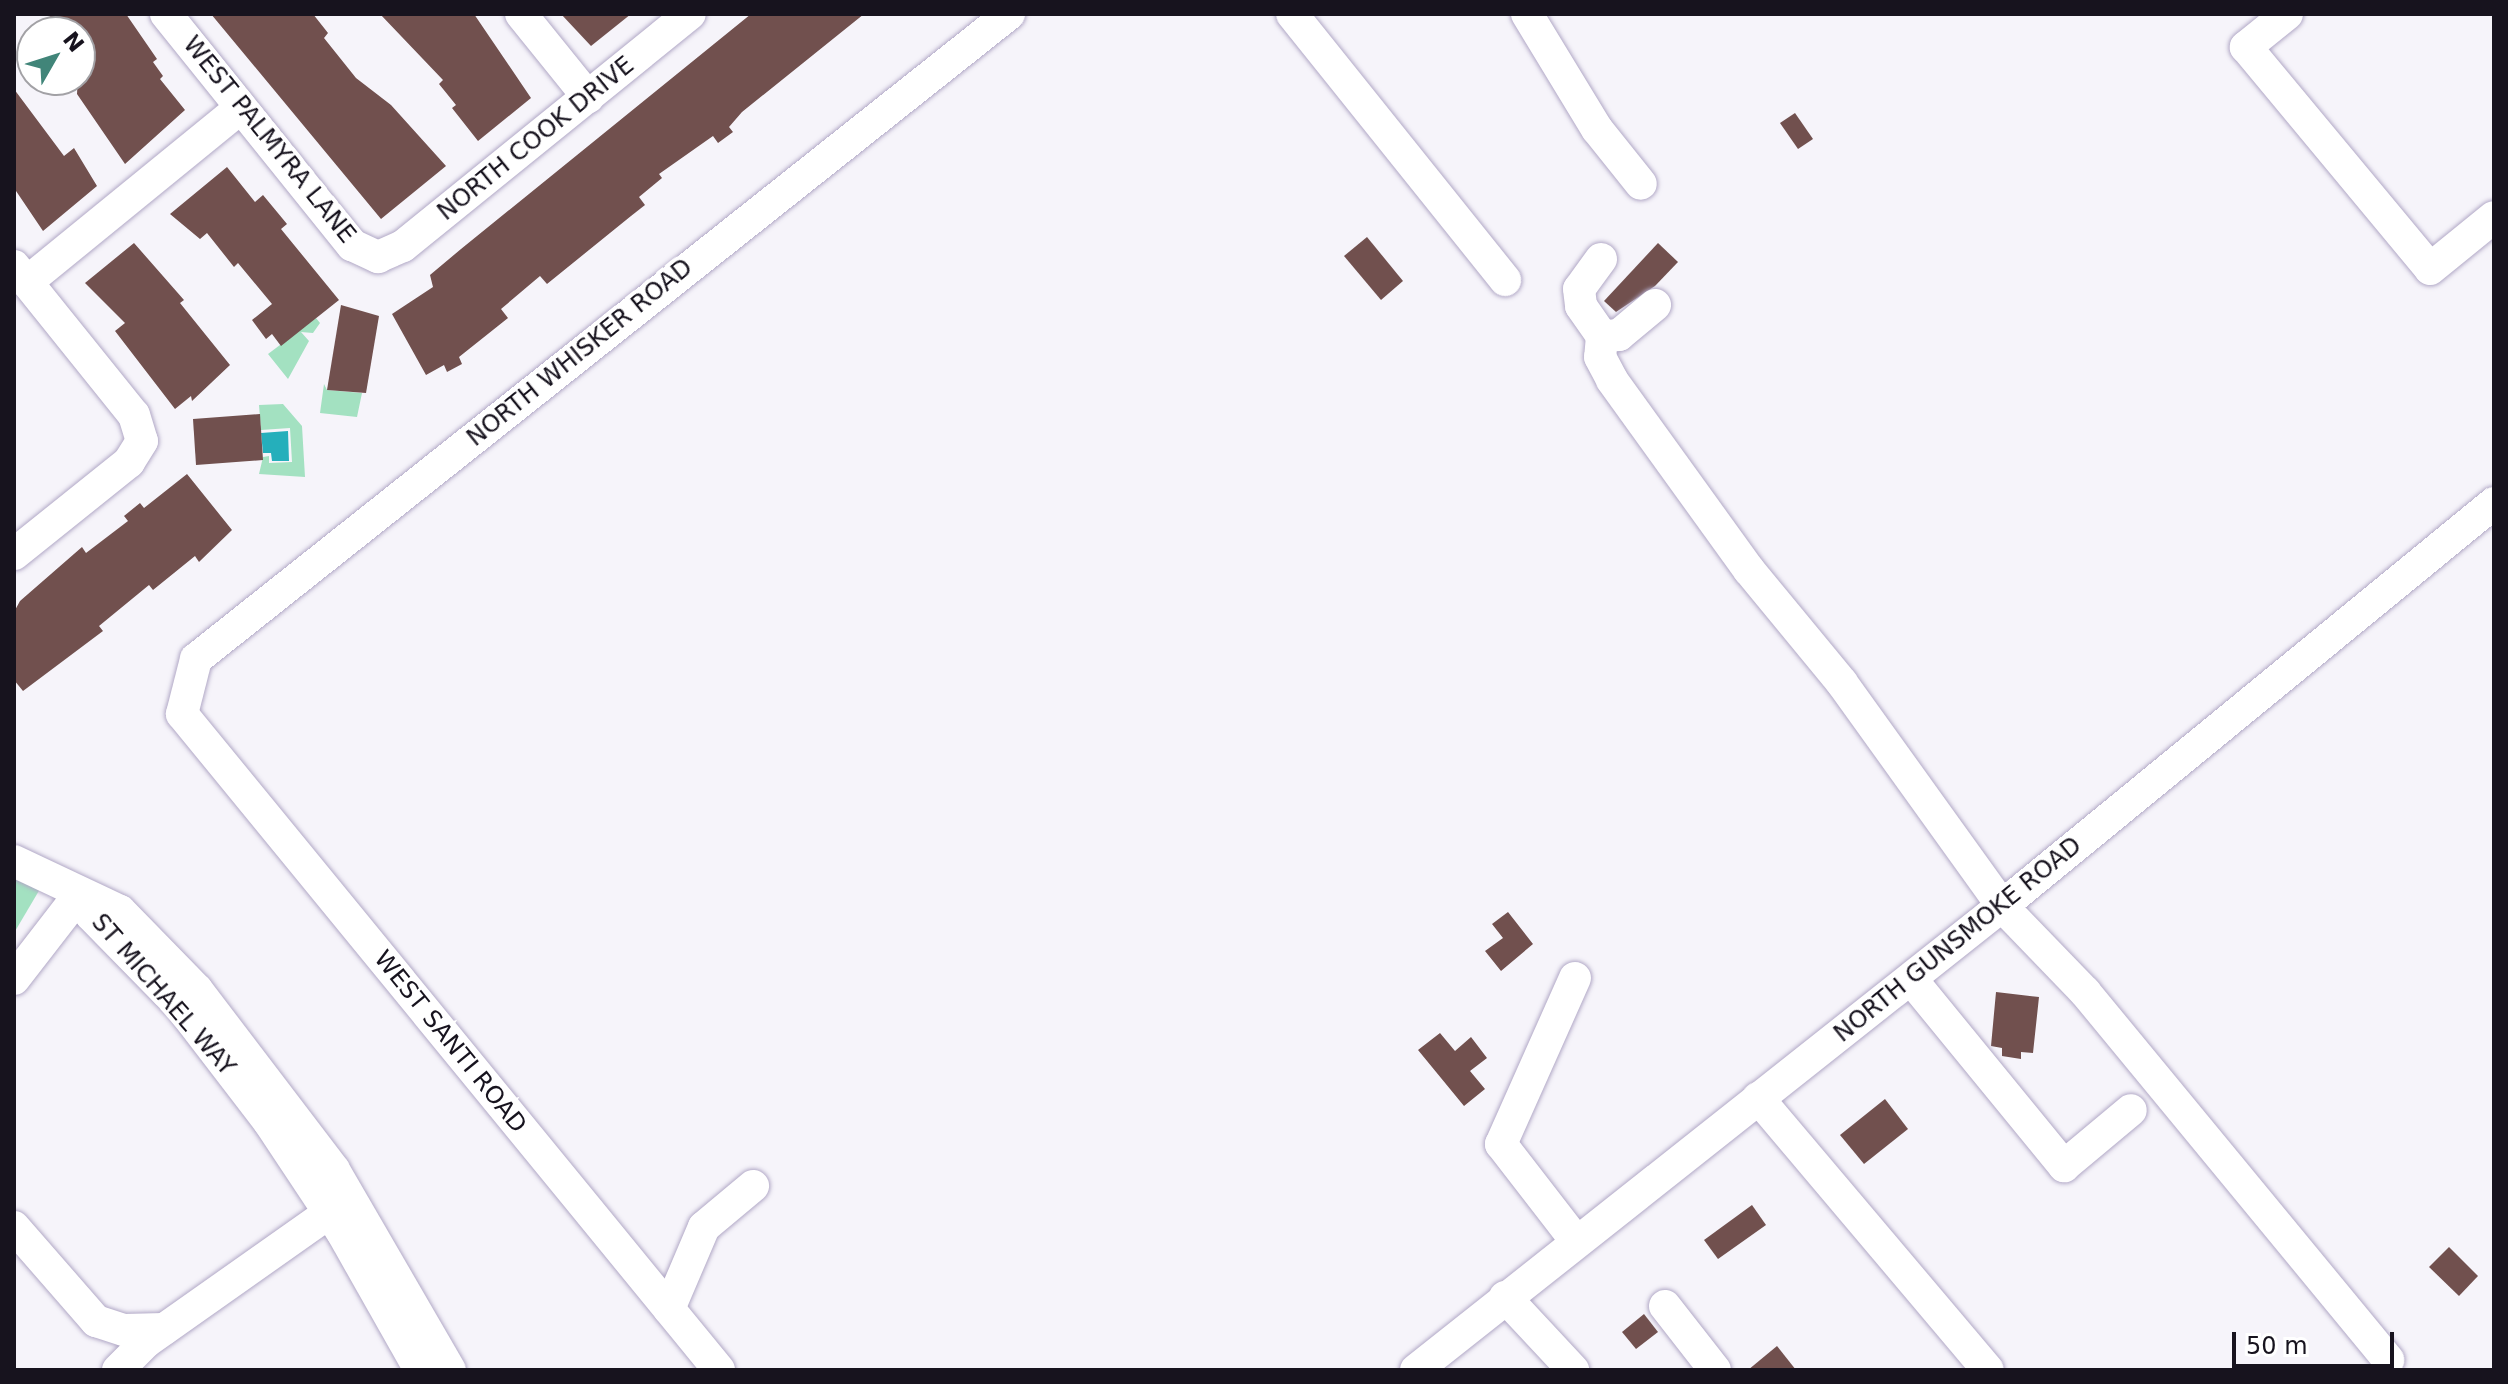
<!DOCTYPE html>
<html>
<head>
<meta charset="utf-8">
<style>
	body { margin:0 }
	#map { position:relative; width:2508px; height:1384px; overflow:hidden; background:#f6f4fa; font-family:"DejaVu Sans",sans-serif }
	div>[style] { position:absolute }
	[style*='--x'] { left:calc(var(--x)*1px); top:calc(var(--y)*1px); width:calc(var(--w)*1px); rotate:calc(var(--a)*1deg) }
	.green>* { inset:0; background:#a3e1c1 }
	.water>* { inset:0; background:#25afbb }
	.building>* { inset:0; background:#71504e }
	.roads { filter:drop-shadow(0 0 2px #b1a8c6) drop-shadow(0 0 2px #b1a8c6) }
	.minor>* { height:32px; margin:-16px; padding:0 16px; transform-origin:16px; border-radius:16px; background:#fff }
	span { translate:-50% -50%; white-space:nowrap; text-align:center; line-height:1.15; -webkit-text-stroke:8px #fff; paint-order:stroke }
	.street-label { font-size:24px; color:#17131e }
	.frame { position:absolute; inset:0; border:16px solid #17131e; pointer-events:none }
	.north { position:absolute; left:16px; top:16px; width:80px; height:80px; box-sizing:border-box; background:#fff; border:2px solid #a2a1a5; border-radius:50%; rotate:51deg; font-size:22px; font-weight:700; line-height:32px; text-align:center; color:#17131e }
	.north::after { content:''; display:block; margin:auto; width:28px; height:36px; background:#418579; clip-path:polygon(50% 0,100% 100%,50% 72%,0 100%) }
	.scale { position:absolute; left:2232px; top:1332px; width:162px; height:36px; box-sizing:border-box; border:4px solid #17131e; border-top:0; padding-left:10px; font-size:24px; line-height:28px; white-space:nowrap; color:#17131e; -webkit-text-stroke:6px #fff; paint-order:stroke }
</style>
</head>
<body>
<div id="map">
	<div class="green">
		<div style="clip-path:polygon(316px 318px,320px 323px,313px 333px,301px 332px,309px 341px,288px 379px,268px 354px)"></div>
		<div style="clip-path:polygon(324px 384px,327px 390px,362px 393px,357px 417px,320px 413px)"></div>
		<div style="clip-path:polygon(283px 404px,302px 426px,305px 477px,259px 474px,263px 457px,269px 456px,269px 463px,292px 462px,290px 428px,261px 430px,259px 405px)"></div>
		<div style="clip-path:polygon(14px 876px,40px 889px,14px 933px)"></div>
	</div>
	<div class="water">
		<div style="clip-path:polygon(288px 431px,289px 461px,272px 461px,271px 453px,263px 453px,261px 433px)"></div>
	</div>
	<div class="building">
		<div style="clip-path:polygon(54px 14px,126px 14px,157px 59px,153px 62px,163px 76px,160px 79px,185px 110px,125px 164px,77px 94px,80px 32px,51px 32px,44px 20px)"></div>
		<div style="clip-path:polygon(211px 14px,313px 14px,328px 33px,324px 38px,356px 78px,391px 105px,446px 166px,381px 219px)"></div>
		<div style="clip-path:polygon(380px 14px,474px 14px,531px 98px,478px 141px,452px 108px,456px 105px,439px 84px,443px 80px)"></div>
		<div style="clip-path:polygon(561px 14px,631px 14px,591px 46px)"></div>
		<div style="clip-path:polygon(751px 14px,864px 14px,742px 112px,729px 127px,733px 132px,718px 143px,713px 136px,659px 174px,662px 178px,639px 197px,645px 205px,631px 216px,547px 284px,540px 276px,501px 309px,508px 318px,459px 357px,462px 364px,447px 372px,444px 365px,426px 375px,392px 314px,433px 287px,430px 275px,461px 249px)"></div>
		<div style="clip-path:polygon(14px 89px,64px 156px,74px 148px,97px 186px,43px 231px,14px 188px)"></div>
		<div style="clip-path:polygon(1795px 113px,1813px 139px,1798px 149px,1780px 123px)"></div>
		<div style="clip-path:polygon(227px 167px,255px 202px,263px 195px,287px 224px,281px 229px,339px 300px,281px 346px,272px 334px,266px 339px,252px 320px,272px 304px,238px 263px,234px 267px,207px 233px,200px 239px,170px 214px)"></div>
		<div style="clip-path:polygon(1367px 237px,1403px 281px,1381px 300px,1344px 256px)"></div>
		<div style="clip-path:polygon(134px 243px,184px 300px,180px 303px,230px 365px,192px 401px,191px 396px,175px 409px,115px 331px,125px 323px,85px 283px)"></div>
		<div style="clip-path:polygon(1658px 243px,1678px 262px,1655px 286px,1616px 312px,1604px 301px)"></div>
		<div style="clip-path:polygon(341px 305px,379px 316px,366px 393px,327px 390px)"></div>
		<div style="clip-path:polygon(260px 414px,263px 460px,196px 465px,193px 419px)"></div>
		<div style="clip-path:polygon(187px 474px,232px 530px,199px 562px,195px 556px,153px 590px,149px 585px,99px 626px,103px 631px,23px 691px,14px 680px,14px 612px,20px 601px,82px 547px,86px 553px,128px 521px,124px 516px,140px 503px,144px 508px)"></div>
		<div style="clip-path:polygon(1508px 912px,1533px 944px,1501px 971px,1485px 951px,1503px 938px,1492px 924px)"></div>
		<div style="clip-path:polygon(1996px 992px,2039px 997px,2033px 1053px,2021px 1052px,2021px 1059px,2002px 1056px,2002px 1048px,1991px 1046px)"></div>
		<div style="clip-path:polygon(1440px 1033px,1455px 1051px,1471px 1037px,1487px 1058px,1470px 1071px,1485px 1089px,1464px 1106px,1418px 1050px)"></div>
		<div style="clip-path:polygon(1885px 1099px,1908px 1129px,1864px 1164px,1840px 1135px)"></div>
		<div style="clip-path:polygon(1752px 1205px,1766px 1225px,1718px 1259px,1704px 1240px)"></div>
		<div style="clip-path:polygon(2449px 1247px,2478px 1276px,2459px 1296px,2429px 1267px)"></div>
		<div style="clip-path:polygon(1644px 1314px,1658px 1332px,1636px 1349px,1622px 1332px)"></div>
		<div style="clip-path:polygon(1777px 1346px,1796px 1370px,1748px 1370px)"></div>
	</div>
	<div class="roads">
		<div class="minor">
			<div style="--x:166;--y:14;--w:297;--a:51.2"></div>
			<div style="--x:352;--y:245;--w:29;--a:25"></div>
			<div style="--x:378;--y:257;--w:27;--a:-24"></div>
			<div style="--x:403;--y:246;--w:369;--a:-39"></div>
			<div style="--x:521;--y:14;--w:107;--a:51.1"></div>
			<div style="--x:1292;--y:14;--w:341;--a:51.3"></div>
			<div style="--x:1527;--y:14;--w:135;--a:58.7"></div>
			<div style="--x:1597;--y:129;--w:70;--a:51.3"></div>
			<div style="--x:2287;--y:14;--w:53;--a:141.2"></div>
			<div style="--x:2246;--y:47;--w:288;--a:50.3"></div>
			<div style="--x:2430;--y:269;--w:82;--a:-39.1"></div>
			<div style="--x:1601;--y:259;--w:37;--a:126"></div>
			<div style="--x:1579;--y:289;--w:17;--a:83"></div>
			<div style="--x:1581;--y:306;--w:37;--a:55"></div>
			<div style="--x:1602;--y:336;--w:17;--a:-3"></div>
			<div style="--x:1619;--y:335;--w:47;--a:-39.8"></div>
			<div style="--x:14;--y:266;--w:191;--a:51.2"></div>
			<div style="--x:134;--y:415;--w:27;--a:73"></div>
			<div style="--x:142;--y:441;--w:25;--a:122"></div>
			<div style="--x:129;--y:462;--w:147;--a:141.3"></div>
			<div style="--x:27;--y:282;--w:275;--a:-39.2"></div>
			<div style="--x:1602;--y:336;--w:21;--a:95"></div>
			<div style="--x:1600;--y:357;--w:26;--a:62"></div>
			<div style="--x:1612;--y:380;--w:234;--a:54.2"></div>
			<div style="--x:1749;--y:570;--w:146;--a:50.5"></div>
			<div style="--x:1842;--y:683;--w:274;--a:54.3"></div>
			<div style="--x:2002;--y:906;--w:120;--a:46"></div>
			<div style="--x:2085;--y:992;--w:477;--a:50.5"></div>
			<div style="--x:14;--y:861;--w:117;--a:25.3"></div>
			<div style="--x:120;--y:911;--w:110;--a:45.7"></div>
			<div style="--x:197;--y:990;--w:226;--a:52.7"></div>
			<div style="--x:334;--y:1170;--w:231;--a:59.9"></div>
			<div style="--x:79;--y:895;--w:23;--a:59"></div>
			<div style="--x:91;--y:915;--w:127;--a:45.6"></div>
			<div style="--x:180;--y:1006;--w:146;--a:52.5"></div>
			<div style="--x:269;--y:1122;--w:132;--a:56.4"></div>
			<div style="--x:342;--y:1232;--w:159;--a:60.5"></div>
			<div style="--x:1575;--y:978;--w:182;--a:114"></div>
			<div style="--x:1501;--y:1144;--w:123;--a:52.3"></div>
			<div style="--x:14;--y:979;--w:106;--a:-52.3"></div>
			<div style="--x:1911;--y:979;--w:242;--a:50.7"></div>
			<div style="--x:2064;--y:1166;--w:87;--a:-39.9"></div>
			<div style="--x:1758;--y:1098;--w:356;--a:49.8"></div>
			<div style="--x:14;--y:1227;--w:125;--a:48.9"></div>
			<div style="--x:96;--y:1321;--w:29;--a:18"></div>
			<div style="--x:124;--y:1330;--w:40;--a:-1.4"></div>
			<div style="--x:1505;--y:1297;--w:100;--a:47"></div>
			<div style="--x:1665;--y:1306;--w:81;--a:52"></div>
			<div style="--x:669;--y:1309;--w:89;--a:-66.9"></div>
			<div style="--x:704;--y:1227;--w:64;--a:-39.9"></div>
			<div style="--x:118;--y:1370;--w:40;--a:-45"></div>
			<div style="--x:146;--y:1342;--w:245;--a:-35.2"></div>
			<div style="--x:719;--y:1370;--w:848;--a:-129.3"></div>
			<div style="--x:182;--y:714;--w:57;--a:-75.7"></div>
			<div style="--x:196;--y:659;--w:1038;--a:-38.43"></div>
			<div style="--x:1416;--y:1370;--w:747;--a:-38.37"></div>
			<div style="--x:2002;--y:906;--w:636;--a:-39.32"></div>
		</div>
	</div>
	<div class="street-label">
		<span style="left:536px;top:139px;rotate:-39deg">NORTH COOK DRIVE</span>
		<span style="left:269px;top:140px;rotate:51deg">WEST PALMYRA LANE</span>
		<span style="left:580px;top:353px;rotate:-39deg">NORTH WHISKER ROAD</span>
		<span style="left:1958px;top:940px;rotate:-39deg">NORTH GUNSMOKE ROAD</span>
		<span style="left:163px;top:995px;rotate:49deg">ST MICHAEL WAY</span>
		<span style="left:450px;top:1042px;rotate:51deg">WEST SANTI ROAD</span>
	</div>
	<div class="frame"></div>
	<div class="north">N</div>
	<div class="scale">50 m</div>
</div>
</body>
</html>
